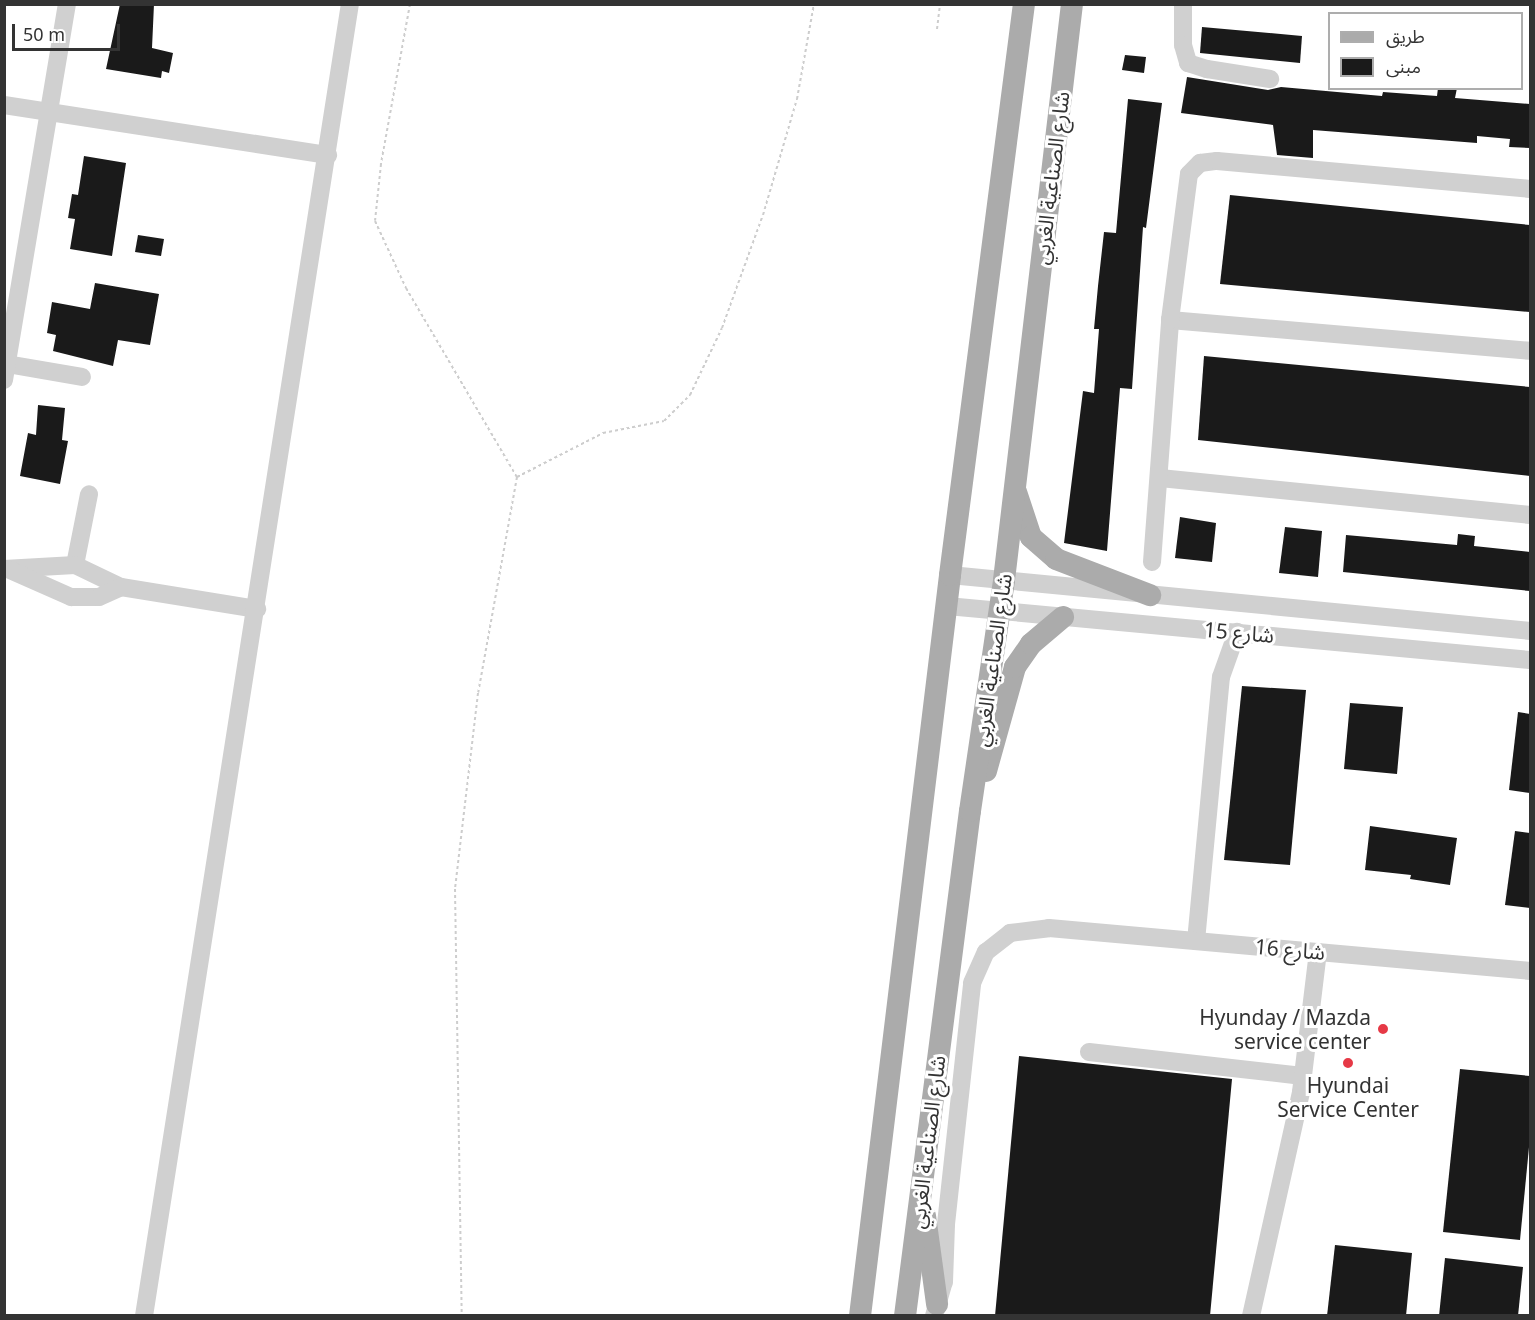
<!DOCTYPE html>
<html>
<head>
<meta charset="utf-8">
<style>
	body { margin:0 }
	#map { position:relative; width:1535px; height:1320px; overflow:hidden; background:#fff; font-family:"Noto Sans","Noto Sans Arabic",sans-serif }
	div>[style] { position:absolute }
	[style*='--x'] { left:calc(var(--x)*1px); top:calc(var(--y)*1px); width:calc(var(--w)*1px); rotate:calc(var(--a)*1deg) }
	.building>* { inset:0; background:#1a1a1a }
	.path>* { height:2px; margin-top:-1px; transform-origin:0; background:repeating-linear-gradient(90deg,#cdcdcd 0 3px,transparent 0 6px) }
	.minor>* { height:18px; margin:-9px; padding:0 9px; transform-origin:9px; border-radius:9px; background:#d0d0d0 }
	.major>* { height:22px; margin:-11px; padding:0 11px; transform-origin:11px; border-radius:11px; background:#ababab }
	.dots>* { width:16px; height:16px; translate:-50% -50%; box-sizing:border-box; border:3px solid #fff; border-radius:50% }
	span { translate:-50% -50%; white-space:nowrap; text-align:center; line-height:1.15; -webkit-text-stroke:6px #fff; paint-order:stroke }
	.street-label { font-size:21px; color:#333 }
	.poi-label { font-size:21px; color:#333 }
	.right { translate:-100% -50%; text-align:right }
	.frame { position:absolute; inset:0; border:6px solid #333; pointer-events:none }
	.legend { position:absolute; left:1328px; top:12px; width:195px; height:78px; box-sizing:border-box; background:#fff; border:2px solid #adadad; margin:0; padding:8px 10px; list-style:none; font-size:18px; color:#333 }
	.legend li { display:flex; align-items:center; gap:12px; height:30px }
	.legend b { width:30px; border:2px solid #adadad }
	.scale { position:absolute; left:12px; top:24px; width:108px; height:27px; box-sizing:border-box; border:3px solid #333; border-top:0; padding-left:8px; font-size:18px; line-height:21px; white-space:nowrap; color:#333; -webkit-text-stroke:4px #fff; paint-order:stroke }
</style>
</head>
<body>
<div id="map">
	<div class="building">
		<div style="clip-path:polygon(120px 4px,154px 4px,152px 48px,173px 53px,169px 73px,162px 71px,161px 78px,106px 69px)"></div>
		<div style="clip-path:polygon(1202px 27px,1302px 36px,1300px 63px,1200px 53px)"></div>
		<div style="clip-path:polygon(1125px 55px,1146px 57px,1144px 73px,1122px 70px)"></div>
		<div style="clip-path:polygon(1187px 77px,1268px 90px,1281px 87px,1382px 96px,1383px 92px,1437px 96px,1438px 88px,1457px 88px,1455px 98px,1530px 104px,1530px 148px,1509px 147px,1510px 139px,1477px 136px,1477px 143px,1313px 130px,1313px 158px,1277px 155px,1273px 125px,1181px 113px)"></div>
		<div style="clip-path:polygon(1128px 99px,1162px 103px,1146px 228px,1143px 227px,1132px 389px,1120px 388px,1107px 551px,1064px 543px,1083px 391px,1094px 393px,1099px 329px,1094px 329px,1098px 286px,1104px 232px,1116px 233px)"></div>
		<div style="clip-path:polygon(84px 156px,126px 163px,112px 256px,70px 249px,75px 219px,68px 218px,72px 194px,78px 195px)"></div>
		<div style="clip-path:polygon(1230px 195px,1530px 225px,1530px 312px,1220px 284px)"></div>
		<div style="clip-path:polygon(138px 235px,164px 239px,161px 256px,135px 252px)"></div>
		<div style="clip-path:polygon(95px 283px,159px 294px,150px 345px,118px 340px,113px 366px,53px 351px,56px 335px,47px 333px,52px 302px,90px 309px)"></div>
		<div style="clip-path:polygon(1204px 356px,1530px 387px,1530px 476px,1198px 440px)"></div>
		<div style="clip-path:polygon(38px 405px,65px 408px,62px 440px,68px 441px,60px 484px,20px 476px,28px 433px,36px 435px)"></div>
		<div style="clip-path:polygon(1180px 517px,1216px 523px,1212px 562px,1175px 558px)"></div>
		<div style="clip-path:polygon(1285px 527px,1322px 531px,1318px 577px,1279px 573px)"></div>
		<div style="clip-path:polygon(1458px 534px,1475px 536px,1474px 546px,1530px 552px,1530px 591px,1343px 572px,1346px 535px,1457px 545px)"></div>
		<div style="clip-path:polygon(1242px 686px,1306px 690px,1290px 865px,1224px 860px)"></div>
		<div style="clip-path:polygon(1350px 703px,1403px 707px,1397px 774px,1344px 769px)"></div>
		<div style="clip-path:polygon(1518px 712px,1530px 714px,1530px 793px,1509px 790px)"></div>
		<div style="clip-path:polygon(1370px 826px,1457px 838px,1450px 885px,1410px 879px,1411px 875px,1365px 870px)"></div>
		<div style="clip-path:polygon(1515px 831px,1530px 833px,1530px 908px,1505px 905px)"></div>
		<div style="clip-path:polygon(1019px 1056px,1232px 1079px,1210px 1316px,995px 1316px)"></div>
		<div style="clip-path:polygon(1460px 1069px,1530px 1076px,1530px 1137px,1520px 1240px,1443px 1232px)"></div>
		<div style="clip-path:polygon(1335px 1245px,1412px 1253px,1406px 1316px,1327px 1316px)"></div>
		<div style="clip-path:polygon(1445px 1258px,1523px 1267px,1518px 1316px,1439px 1316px)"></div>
	</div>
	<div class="path">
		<div style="--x:410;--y:4;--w:163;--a:100.3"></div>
		<div style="--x:381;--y:164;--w:57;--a:96"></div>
		<div style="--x:375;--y:221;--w:74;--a:65.2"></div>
		<div style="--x:406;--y:288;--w:219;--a:59.6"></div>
		<div style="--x:517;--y:477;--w:219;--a:100.2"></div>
		<div style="--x:478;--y:693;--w:197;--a:96.7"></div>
		<div style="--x:455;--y:889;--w:427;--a:89.1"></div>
		<div style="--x:937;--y:29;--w:25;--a:-83"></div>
		<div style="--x:517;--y:477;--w:97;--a:-27.1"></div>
		<div style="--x:603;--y:433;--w:62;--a:-11.1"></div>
		<div style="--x:664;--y:421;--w:37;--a:-45"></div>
		<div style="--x:690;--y:395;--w:74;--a:-64.5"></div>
		<div style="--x:722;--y:328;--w:120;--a:-70.1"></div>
		<div style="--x:763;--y:215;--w:121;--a:-73.7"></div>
		<div style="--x:797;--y:99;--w:97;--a:-79.9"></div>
	</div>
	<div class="minor">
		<div style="--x:1183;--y:4;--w:41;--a:90"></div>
		<div style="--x:1183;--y:45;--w:19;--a:74"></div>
		<div style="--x:1188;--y:63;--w:20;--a:18"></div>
		<div style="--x:1207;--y:69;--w:64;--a:9"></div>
		<div style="--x:4;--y:105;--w:328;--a:8.8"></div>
		<div style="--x:1170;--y:320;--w:361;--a:4.9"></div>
		<div style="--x:7;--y:364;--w:76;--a:9.8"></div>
		<div style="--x:4;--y:380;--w:381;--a:-80.5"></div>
		<div style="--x:1160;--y:478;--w:372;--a:5.7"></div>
		<div style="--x:1152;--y:562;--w:243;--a:-85.7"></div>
		<div style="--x:1170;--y:320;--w:147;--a:-82.6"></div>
		<div style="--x:1189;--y:174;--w:16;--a:-45"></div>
		<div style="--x:1200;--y:163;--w:17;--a:-7"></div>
		<div style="--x:1217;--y:161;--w:314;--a:5.1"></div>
		<div style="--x:75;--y:565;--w:72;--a:-78.8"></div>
		<div style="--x:4;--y:569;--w:71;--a:-3.2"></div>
		<div style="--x:75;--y:565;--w:51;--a:25.6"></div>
		<div style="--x:121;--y:587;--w:138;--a:9.2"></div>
		<div style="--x:10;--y:570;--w:67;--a:23.9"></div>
		<div style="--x:71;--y:597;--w:28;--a:0"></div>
		<div style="--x:99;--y:597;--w:24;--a:-24"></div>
		<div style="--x:950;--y:575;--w:583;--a:5.51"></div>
		<div style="--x:947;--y:606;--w:585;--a:5.29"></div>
		<div style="--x:1196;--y:941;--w:265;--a:-84.6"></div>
		<div style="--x:1221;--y:677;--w:48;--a:-70.4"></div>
		<div style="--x:1089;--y:1052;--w:215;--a:6.4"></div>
		<div style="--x:144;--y:1316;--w:1328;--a:-81.08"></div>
		<div style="--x:934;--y:1316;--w:35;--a:-74"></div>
		<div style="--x:944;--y:1282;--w:58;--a:-88"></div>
		<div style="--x:946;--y:1224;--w:242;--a:-83.8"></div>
		<div style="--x:972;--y:983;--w:34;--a:-66"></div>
		<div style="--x:986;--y:952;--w:31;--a:-38"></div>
		<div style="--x:1010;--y:933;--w:39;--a:-7"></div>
		<div style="--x:1049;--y:928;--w:483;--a:5.1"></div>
		<div style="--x:1251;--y:1316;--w:230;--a:-77.4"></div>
		<div style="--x:1301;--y:1092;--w:141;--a:-83.1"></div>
	</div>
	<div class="major">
		<div style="--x:1016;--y:492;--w:47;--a:71.6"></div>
		<div style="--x:1031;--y:537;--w:33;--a:41"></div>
		<div style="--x:1056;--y:559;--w:101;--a:21"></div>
		<div style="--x:986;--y:771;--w:108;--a:-74.4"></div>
		<div style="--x:1015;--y:667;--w:28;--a:-55"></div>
		<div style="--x:1031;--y:644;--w:42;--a:-40.2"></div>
		<div style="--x:925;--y:1216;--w:89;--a:82.2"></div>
		<div style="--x:860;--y:1316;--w:746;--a:-83.07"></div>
		<div style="--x:950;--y:575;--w:576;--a:-82.62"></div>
		<div style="--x:905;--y:1316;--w:509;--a:-82.67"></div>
		<div style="--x:970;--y:811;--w:233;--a:-81.6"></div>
		<div style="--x:1004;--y:580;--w:580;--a:-83.27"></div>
	</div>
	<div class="dots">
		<div style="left:1383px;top:1029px;background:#e63946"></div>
		<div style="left:1348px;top:1063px;background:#e63946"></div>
	</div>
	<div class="street-label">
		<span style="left:1051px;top:178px;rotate:-83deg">شارع الصناعية الغربي</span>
		<span style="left:1239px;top:632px;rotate:5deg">شارع 15</span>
		<span style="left:992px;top:660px;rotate:-82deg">شارع الصناعية الغربي</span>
		<span style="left:1290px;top:949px;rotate:5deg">شارع 16</span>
		<span style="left:927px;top:1142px;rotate:-83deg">شارع الصناعية الغربي</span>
	</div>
	<div class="poi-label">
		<span class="right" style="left:1371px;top:1029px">Hyunday / Mazda<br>service center</span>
		<span style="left:1348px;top:1097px">Hyundai<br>Service Center</span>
	</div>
	<div class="frame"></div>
	<ul class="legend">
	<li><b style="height:8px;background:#ababab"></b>طريق</li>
	<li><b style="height:16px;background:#1a1a1a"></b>مبنى</li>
	</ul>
	<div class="scale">50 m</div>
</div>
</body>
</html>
